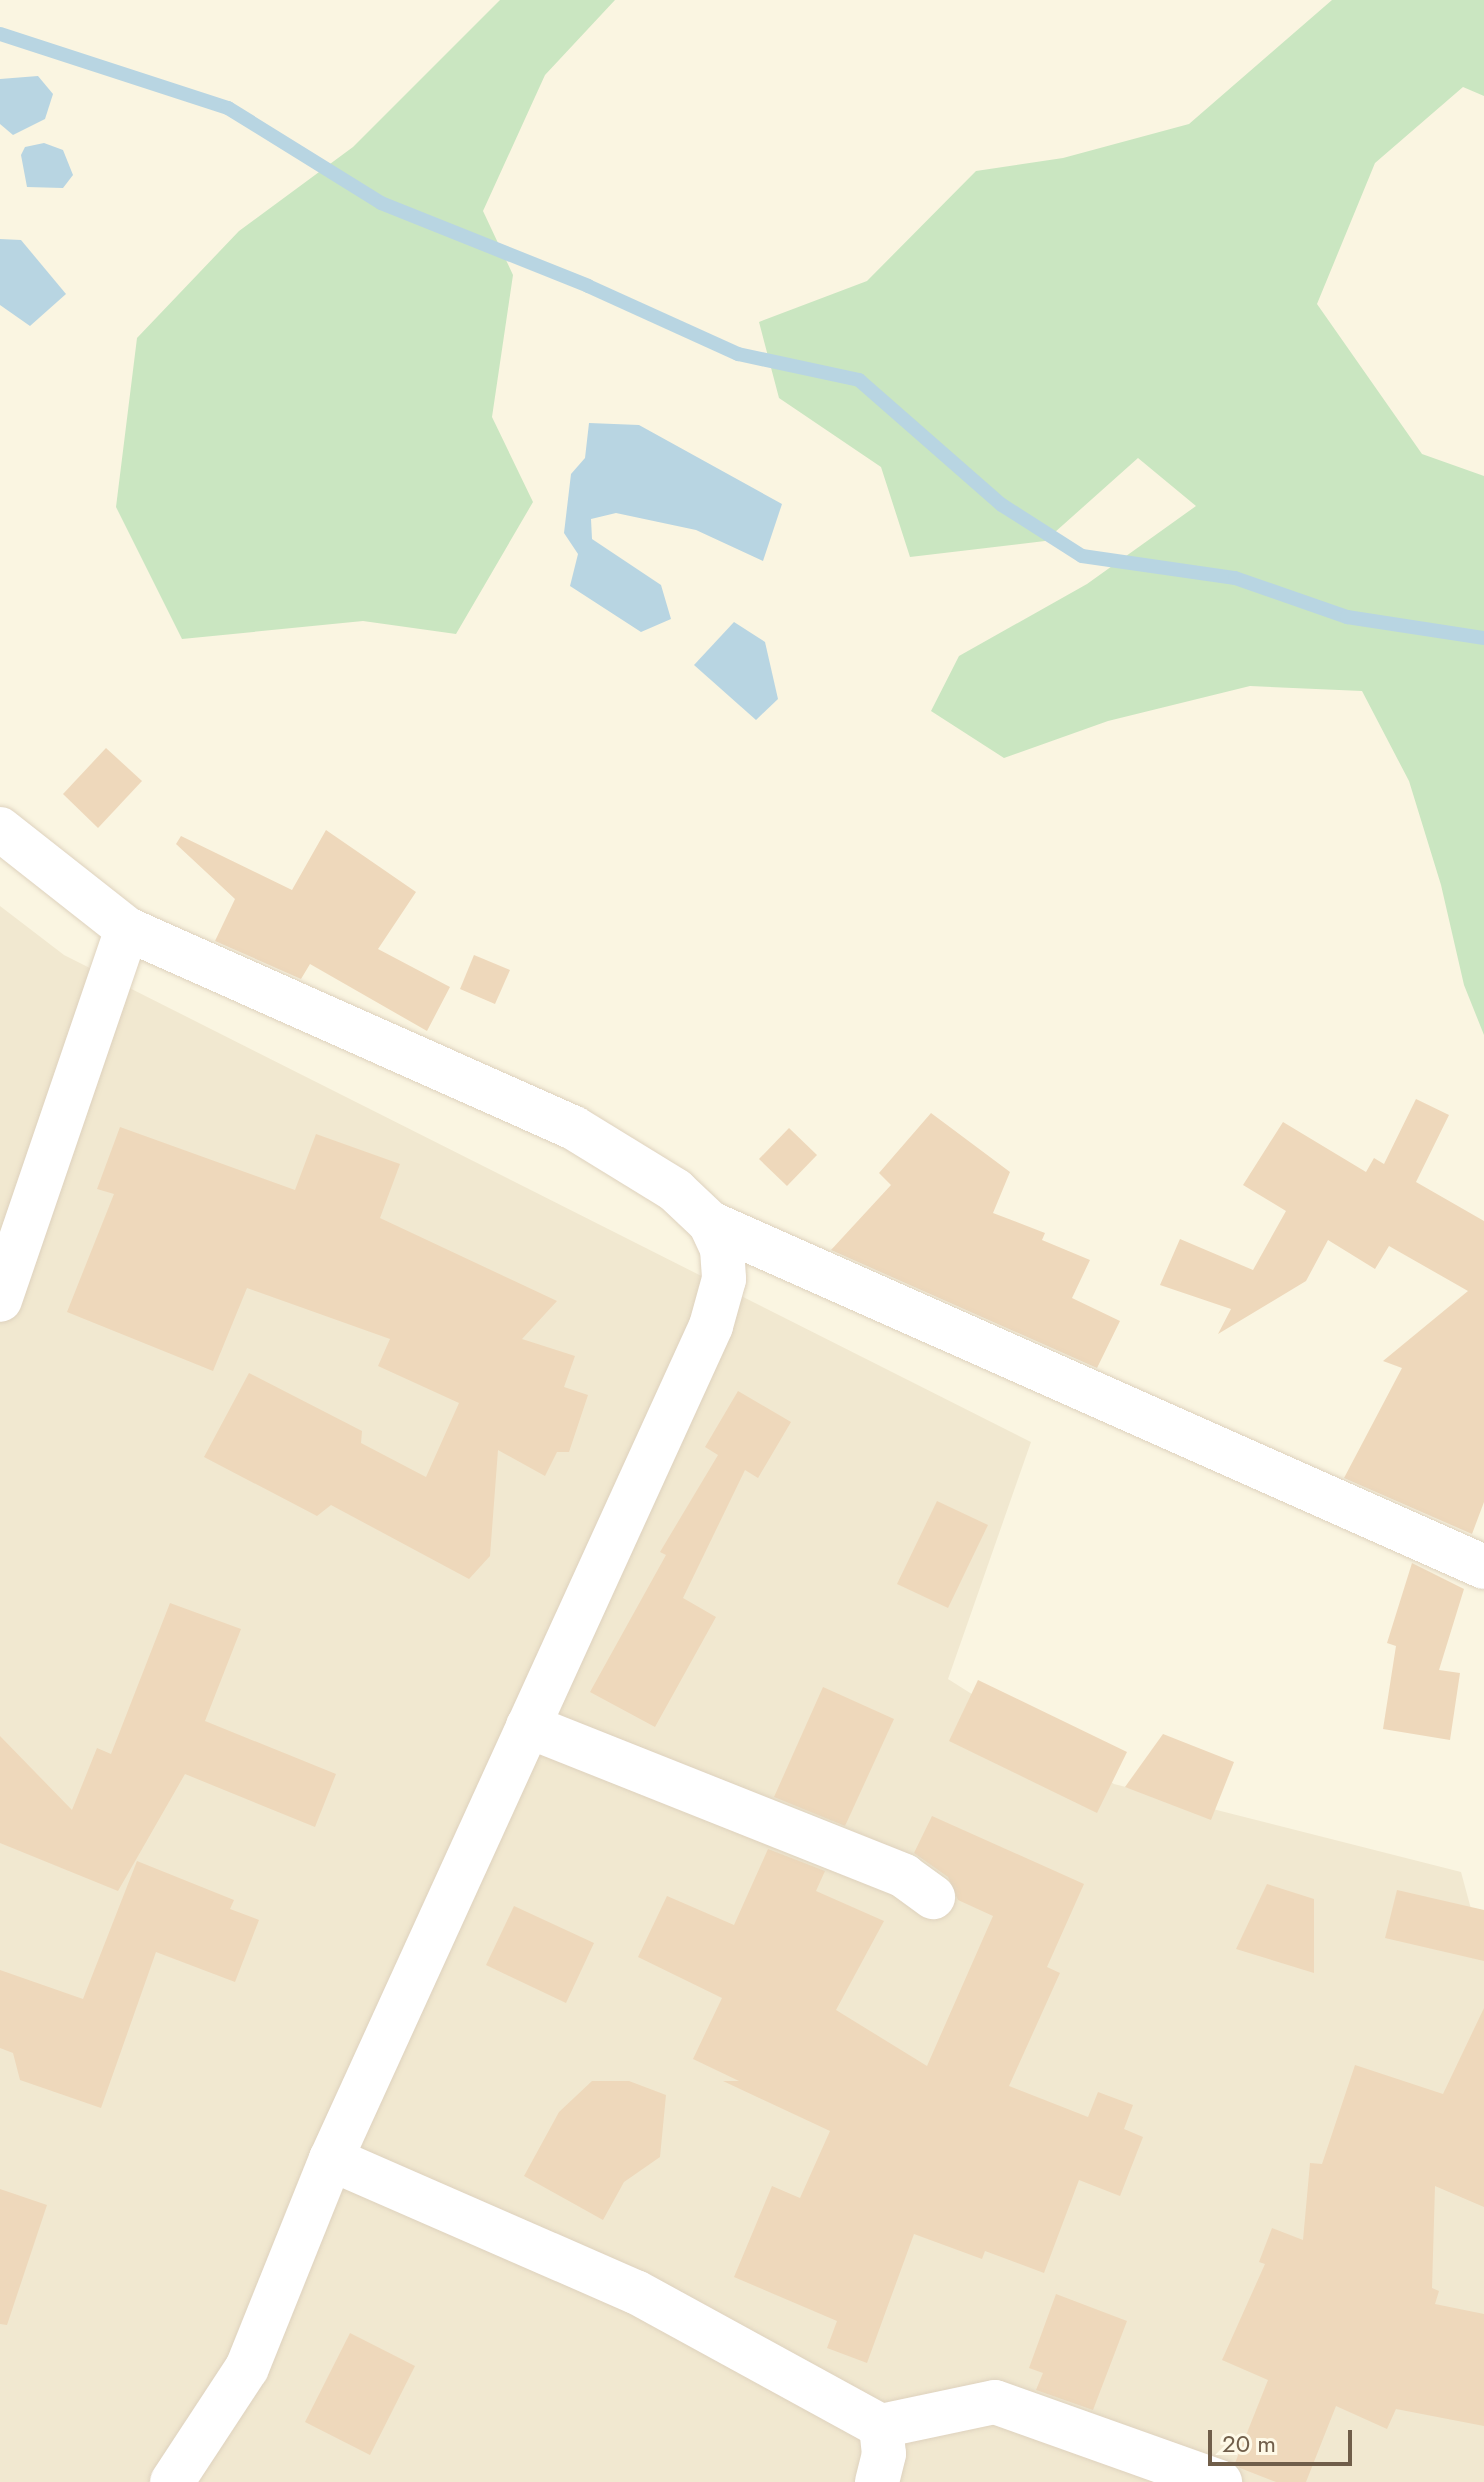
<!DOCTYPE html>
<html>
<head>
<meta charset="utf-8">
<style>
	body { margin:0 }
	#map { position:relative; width:1484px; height:2482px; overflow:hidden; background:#faf5e1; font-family:Jost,sans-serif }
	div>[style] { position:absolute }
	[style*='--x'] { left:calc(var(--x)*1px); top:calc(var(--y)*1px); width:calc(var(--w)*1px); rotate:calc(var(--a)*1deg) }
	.residential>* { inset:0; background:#f1e8d0 }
	.green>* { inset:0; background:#cae6c1 }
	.water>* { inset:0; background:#b8d5e2 }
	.stream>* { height:14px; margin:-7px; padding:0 7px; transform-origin:7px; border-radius:7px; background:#b8d5e2 }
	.building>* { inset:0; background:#eed8bb }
	.roads { filter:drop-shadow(0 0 2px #ded2be) drop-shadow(0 0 2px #ded2be) }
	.minor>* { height:44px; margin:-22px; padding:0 22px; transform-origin:22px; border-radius:22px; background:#fff }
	span { translate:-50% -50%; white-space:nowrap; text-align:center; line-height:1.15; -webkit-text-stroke:6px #fef9e7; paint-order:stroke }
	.scale { position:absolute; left:1208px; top:2430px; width:144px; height:36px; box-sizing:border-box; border:4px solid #705e4a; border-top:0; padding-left:10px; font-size:24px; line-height:28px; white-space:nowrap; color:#705e4a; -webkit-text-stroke:6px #fef9e7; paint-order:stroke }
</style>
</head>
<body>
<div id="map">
	<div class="residential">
		<div style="clip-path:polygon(0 906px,64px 955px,1031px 1442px,948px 1679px,1114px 1784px,1461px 1872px,1477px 1931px,1484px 1933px,1484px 2482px,0 2482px)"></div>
	</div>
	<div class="green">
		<div style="clip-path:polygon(500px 0,615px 0,545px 75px,483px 211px,513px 275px,492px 417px,533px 502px,456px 634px,363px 621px,182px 639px,116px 507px,137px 338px,239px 231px,353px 147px)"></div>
		<div style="clip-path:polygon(1332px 0,1484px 0,1484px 96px,1463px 87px,1375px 163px,1317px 304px,1422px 454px,1484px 476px,1484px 1035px,1464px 985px,1441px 885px,1409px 781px,1362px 691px,1250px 686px,1108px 721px,1004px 758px,931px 711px,959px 656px,1087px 584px,1196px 506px,1138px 458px,1045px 541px,910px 557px,881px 467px,779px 398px,759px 322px,867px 281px,976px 171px,1063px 158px,1189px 124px)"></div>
	</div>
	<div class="water">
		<div style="clip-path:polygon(38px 76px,53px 94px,45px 119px,13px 135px,0 124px,0 79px)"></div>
		<div style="clip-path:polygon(44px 143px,63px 150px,73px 175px,63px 188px,27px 187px,21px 155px,25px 147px)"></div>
		<div style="clip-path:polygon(0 239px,21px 240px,66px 294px,30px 326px,0 305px)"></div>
		<div style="clip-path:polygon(589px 423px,639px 425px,782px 504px,763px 561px,696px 530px,616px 513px,591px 519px,592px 539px,661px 585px,671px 619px,641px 632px,570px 586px,578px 554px,564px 533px,571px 474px,585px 458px)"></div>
		<div style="clip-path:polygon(734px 622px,765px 642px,778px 699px,756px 720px,694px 665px)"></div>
	</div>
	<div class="stream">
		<div style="--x:0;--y:34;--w:240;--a:18"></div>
		<div style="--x:228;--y:108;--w:180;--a:31.8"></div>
		<div style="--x:381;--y:203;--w:223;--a:21.8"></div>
		<div style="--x:588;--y:286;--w:165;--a:24.4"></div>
		<div style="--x:738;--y:354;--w:124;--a:12.1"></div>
		<div style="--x:859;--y:380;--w:190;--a:41.2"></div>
		<div style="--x:1002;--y:505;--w:95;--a:32.5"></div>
		<div style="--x:1082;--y:556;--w:155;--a:8.2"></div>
		<div style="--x:1235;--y:578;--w:119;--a:19.2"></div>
		<div style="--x:1347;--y:617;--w:139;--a:8.7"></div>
	</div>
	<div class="building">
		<div style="clip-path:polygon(106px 748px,142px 781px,98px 828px,63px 794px)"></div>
		<div style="clip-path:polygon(326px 830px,416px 892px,378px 949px,450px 987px,427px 1031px,310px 964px,301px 979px,215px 941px,235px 899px,176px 844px,181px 836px,292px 890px)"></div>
		<div style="clip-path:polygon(474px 955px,510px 970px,495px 1004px,460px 989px)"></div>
		<div style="clip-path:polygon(1416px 1099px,1449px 1115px,1416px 1182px,1484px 1221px,1484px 1502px,1472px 1534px,1344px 1478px,1402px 1368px,1383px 1361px,1468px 1291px,1389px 1246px,1375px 1269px,1328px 1240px,1306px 1281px,1218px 1334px,1231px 1309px,1160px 1285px,1180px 1239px,1253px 1270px,1286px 1211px,1243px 1185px,1283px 1122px,1366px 1172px,1374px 1158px,1384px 1164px)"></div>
		<div style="clip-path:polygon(931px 1113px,1010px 1172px,993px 1213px,1045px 1233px,1042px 1240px,1090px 1260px,1072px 1298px,1120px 1321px,1097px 1368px,831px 1250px,891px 1185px,879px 1173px)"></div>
		<div style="clip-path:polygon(120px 1127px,295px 1190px,316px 1134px,400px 1164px,380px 1218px,557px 1301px,522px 1339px,575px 1356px,564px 1387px,588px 1395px,569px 1452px,557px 1452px,545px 1476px,498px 1450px,490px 1556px,469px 1579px,331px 1505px,317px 1516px,204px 1457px,249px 1373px,362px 1431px,361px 1443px,426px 1477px,459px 1403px,378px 1366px,390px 1339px,247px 1288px,213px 1371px,67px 1312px,114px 1194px,97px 1189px)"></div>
		<div style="clip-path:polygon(789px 1128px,817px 1155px,787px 1186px,759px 1159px)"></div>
		<div style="clip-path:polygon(738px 1391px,791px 1422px,758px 1478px,745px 1470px,683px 1598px,716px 1617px,655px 1727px,590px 1692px,666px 1555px,660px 1552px,718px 1455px,705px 1447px)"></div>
		<div style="clip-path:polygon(937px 1501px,988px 1525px,948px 1608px,897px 1584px)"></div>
		<div style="clip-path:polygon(1412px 1563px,1464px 1589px,1439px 1670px,1460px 1673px,1450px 1740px,1383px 1729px,1396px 1646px,1387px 1643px)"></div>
		<div style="clip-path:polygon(170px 1603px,241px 1629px,205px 1721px,336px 1774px,315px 1827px,185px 1774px,118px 1891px,0 1843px,0 1736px,72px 1810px,97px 1748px,111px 1754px)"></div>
		<div style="clip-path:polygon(978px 1680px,1127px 1752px,1097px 1813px,949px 1741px)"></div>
		<div style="clip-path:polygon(823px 1687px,894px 1719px,845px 1826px,774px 1797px)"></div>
		<div style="clip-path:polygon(1163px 1734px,1234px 1762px,1211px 1820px,1125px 1787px)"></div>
		<div style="clip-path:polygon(932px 1816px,1084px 1884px,1047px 1967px,1060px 1973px,1009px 2086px,1088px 2117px,1098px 2092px,1133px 2105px,1124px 2129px,1143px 2137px,1120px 2196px,1079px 2180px,1044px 2273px,985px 2251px,982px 2259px,914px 2234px,867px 2363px,827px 2348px,837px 2321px,734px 2277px,772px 2186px,800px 2198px,830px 2131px,723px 2081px,739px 2081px,693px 2059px,722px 1998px,638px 1957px,667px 1896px,734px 1925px,768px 1849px,825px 1871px,816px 1891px,884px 1921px,836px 2010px,927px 2066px,993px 1916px,958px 1900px,948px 1877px,914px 1853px)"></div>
		<div style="clip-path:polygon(137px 1861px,234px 1900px,230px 1909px,259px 1920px,235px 1982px,156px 1952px,101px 2108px,20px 2080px,13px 2053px,0 2048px,0 1970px,83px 1999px)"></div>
		<div style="clip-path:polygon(1267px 1884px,1314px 1899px,1314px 1973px,1236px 1949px)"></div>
		<div style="clip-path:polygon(1397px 1890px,1484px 1910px,1484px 1961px,1385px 1938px)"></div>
		<div style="clip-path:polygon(514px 1906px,594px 1943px,566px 2003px,486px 1965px)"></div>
		<div style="clip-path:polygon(1484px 2008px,1484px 2207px,1435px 2186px,1432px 2288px,1439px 2291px,1435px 2304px,1484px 2314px,1484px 2426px,1396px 2409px,1387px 2429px,1336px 2406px,1306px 2482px,1276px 2482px,1240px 2468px,1235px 2463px,1268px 2380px,1222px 2360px,1265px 2264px,1259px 2262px,1272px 2228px,1303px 2240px,1310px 2163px,1322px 2164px,1355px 2065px,1443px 2094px)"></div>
		<div style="clip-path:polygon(592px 2081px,629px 2081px,666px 2095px,660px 2157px,624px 2182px,603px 2220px,524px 2176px,559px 2112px)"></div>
		<div style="clip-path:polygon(0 2189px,47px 2205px,7px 2325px,0 2324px)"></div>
		<div style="clip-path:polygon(1056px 2294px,1127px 2321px,1093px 2410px,1036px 2390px,1043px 2373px,1029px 2368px)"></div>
		<div style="clip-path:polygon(350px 2333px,415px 2366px,370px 2455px,305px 2422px)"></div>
	</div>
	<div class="roads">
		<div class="minor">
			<div style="--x:0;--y:829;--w:162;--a:38.2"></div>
			<div style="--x:127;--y:929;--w:392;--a:108.9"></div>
			<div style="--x:127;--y:929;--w:489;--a:24"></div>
			<div style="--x:574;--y:1128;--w:119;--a:31.5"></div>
			<div style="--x:675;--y:1190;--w:48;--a:43.3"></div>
			<div style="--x:710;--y:1223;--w:29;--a:65"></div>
			<div style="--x:722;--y:1249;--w:30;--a:86"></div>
			<div style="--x:724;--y:1279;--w:49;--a:105.5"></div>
			<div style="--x:711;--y:1326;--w:916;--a:114.52"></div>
			<div style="--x:331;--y:2159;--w:333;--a:23.6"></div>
			<div style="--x:636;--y:2292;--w:279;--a:28.7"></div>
			<div style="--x:881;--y:2426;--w:28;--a:84"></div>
			<div style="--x:884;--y:2454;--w:29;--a:104"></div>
			<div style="--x:710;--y:1223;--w:847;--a:23.96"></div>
			<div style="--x:528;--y:1726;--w:405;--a:21.7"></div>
			<div style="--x:904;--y:1876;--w:36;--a:36"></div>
			<div style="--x:881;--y:2426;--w:116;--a:-11.9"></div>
			<div style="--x:995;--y:2402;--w:239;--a:19.6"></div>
			<div style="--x:172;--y:2482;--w:136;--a:-56.7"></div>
			<div style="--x:247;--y:2368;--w:225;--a:-68.1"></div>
		</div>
	</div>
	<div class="scale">20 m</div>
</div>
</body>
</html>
